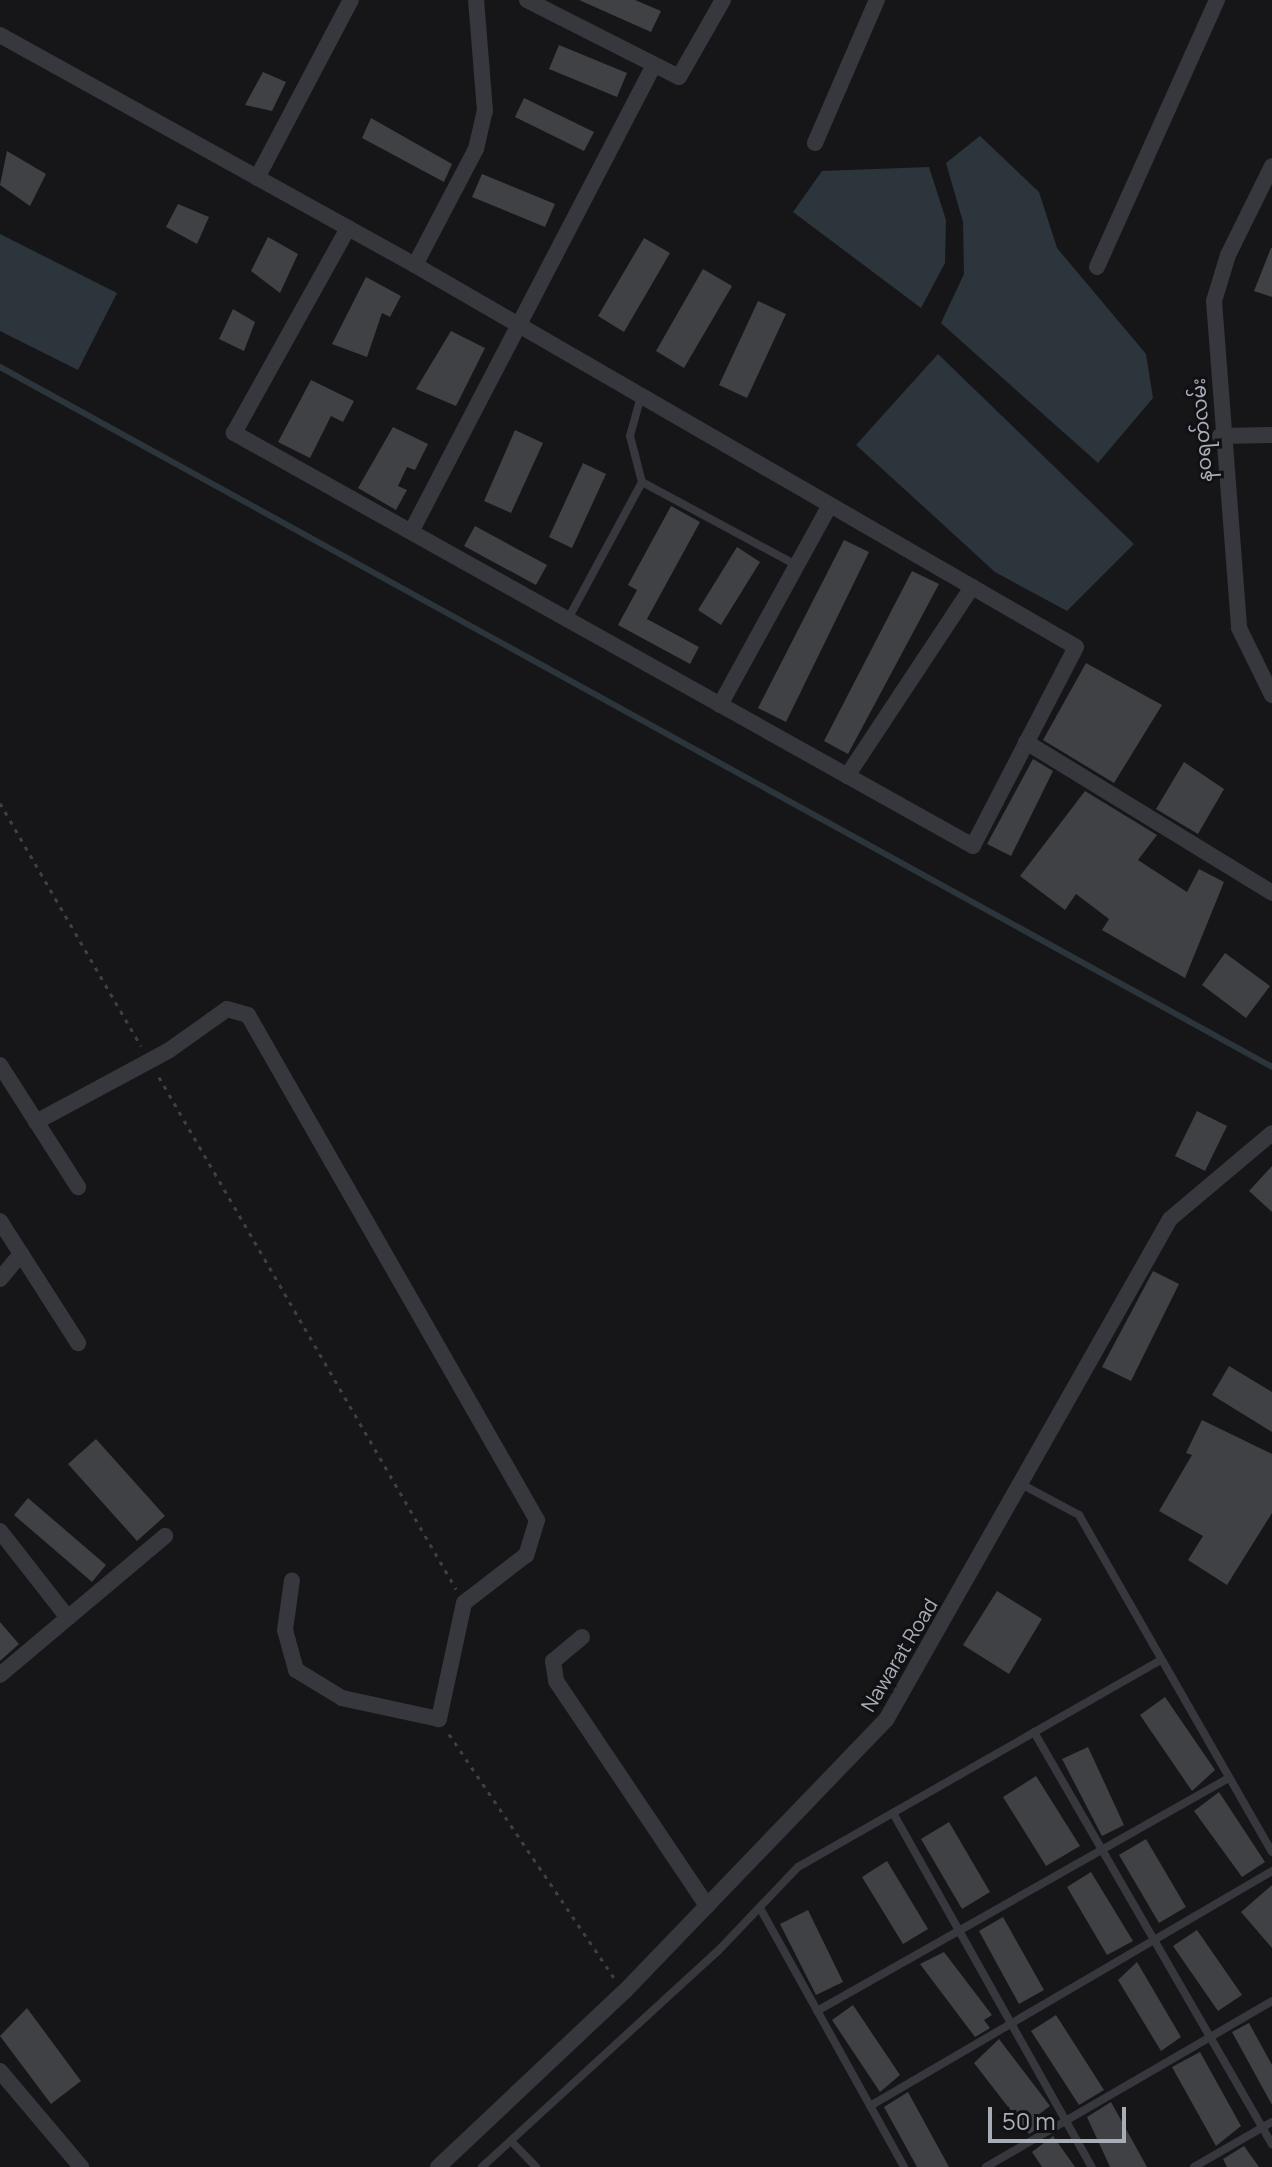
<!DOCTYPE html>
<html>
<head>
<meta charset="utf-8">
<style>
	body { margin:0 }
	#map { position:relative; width:1272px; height:2167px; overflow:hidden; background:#161618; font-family:Manrope,"Noto Sans Myanmar",sans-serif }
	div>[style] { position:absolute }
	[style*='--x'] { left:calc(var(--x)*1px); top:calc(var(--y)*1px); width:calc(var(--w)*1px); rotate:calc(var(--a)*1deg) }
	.water>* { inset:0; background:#2c353c }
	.stream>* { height:6px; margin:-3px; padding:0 3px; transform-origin:3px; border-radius:3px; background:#2c353c }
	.building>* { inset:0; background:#404145 }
	.path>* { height:3px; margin-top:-1.5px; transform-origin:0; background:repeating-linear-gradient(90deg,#3d3f44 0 4px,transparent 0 10px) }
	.lane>* { height:8px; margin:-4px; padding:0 4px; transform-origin:4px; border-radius:4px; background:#37383d }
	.street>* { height:16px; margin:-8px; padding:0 8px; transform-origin:8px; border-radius:8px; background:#37383d }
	span { translate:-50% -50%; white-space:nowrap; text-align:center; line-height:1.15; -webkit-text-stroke:6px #111113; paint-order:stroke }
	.street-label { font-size:20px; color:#a8adb8 }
	.scale { position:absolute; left:988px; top:2107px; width:138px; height:36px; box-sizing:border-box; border:4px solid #a8adb8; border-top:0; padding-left:10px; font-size:24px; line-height:28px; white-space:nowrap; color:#a8adb8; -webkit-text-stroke:6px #111113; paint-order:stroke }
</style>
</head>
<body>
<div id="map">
	<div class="water">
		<div style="clip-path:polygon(980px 136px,1039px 192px,1057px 248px,1146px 354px,1153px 398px,1098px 463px,941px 323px,964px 274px,963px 222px,946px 163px)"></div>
		<div style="clip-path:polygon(929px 167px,946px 220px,945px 263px,921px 308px,793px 212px,822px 171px)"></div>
		<div style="clip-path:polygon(0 234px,117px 293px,78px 370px,0 331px)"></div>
		<div style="clip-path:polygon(938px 354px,1134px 544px,1067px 611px,995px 572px,856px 445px)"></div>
	</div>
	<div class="stream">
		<div style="--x:0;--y:367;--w:1452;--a:28.82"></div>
	</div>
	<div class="building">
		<div style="clip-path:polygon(579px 0,635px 0,661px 11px,651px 32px)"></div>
		<div style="clip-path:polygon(559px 45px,627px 73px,617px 97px,549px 69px)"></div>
		<div style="clip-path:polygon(263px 72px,286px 82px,272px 111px,245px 105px)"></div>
		<div style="clip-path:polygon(524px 98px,594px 132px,584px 151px,515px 117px)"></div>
		<div style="clip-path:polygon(371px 118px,452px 164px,444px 182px,362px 138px)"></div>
		<div style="clip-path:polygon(7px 151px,46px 174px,30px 206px,0 185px)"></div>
		<div style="clip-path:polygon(482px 174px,555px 204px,545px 227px,472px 197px)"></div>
		<div style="clip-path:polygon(178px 204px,209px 217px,197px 244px,166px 227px)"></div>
		<div style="clip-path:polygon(268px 237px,298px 254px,280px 293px,251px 271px)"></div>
		<div style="clip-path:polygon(644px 238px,670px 253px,624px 332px,598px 316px)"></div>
		<div style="clip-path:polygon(1271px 248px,1272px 248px,1272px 297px,1254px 291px)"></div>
		<div style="clip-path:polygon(703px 269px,732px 286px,684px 368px,656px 351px)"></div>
		<div style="clip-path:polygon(366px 277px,401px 296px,390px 317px,382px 313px,367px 357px,332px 344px)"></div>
		<div style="clip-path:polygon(758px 301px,786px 314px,747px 398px,719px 385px)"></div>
		<div style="clip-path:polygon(233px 309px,255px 322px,244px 351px,219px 339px)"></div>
		<div style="clip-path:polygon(451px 331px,485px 348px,456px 406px,416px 389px)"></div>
		<div style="clip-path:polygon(311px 380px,354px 401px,343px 422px,331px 416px,310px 458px,278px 442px)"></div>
		<div style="clip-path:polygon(393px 427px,428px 444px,415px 470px,407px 467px,398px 486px,407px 490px,396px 510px,358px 488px)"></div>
		<div style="clip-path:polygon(515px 430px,543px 443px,511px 513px,484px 501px)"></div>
		<div style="clip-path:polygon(583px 463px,606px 474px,572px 548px,549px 537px)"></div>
		<div style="clip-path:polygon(671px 506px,700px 522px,647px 619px,699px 647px,690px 664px,618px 625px,637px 590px,628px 585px)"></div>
		<div style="clip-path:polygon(475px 526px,547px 565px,536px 585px,464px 546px)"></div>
		<div style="clip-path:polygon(844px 540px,869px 552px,786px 722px,758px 708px)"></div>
		<div style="clip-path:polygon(737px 547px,760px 562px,721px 625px,698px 610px)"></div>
		<div style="clip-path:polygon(912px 571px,939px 584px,848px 754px,824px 741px)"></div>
		<div style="clip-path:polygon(1086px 663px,1162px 705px,1114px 783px,1043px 740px)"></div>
		<div style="clip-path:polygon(1033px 759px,1053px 771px,1011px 856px,987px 844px)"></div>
		<div style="clip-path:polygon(1184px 762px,1224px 789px,1198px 834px,1156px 809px)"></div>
		<div style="clip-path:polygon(1085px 791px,1157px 835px,1138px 860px,1187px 892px,1199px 869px,1224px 882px,1185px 978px,1102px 930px,1109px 919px,1076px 894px,1065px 910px,1020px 876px)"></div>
		<div style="clip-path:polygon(1225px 953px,1270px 986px,1246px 1018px,1202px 985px)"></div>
		<div style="clip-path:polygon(1197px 1111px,1227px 1126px,1205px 1171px,1175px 1156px)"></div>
		<div style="clip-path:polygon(1272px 1166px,1272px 1212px,1249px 1191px)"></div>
		<div style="clip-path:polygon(1153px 1271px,1179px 1284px,1131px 1381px,1102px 1367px)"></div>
		<div style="clip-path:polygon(1229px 1366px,1272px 1392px,1272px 1432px,1212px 1395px)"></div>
		<div style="clip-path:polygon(1202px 1420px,1272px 1454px,1272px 1513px,1227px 1585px,1188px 1560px,1203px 1536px,1159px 1511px,1192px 1455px,1186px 1453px)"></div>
		<div style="clip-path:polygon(96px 1439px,165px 1516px,137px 1541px,68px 1464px)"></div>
		<div style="clip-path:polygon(28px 1498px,106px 1565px,92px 1582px,14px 1515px)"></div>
		<div style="clip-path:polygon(997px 1591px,1042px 1619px,1009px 1674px,963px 1645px)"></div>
		<div style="clip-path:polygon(0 1622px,19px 1644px,0 1661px)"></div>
		<div style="clip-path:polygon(1165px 1697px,1215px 1770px,1192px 1791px,1140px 1715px)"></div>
		<div style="clip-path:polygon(1088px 1747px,1124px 1825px,1102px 1836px,1062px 1759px)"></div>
		<div style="clip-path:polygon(1036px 1776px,1080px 1846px,1046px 1866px,1003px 1797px)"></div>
		<div style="clip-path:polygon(1219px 1792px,1265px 1862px,1242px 1877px,1194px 1811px)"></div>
		<div style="clip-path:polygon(949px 1822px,990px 1892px,962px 1909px,921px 1839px)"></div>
		<div style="clip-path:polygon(1146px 1839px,1186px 1907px,1159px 1923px,1119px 1855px)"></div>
		<div style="clip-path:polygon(887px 1861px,928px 1929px,903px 1944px,862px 1877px)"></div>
		<div style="clip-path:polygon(1091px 1872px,1133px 1941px,1107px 1955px,1067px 1887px)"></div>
		<div style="clip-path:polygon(1272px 1885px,1272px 1948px,1241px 1912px)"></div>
		<div style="clip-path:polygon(808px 1910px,843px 1982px,816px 1995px,780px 1924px)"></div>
		<div style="clip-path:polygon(1003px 1917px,1044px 1990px,1019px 2004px,979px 1931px)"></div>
		<div style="clip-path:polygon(1197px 1930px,1242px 1995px,1218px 2011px,1173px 1946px)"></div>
		<div style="clip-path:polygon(944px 1952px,992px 2015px,984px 2020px,990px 2028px,975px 2037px,920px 1964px)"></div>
		<div style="clip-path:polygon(1137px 1962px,1181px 2037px,1161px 2051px,1118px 1980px)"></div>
		<div style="clip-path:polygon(853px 2005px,900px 2075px,880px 2092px,832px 2020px)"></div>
		<div style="clip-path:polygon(27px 2008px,81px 2081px,51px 2104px,0 2036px)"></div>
		<div style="clip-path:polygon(1056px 2015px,1104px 2090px,1079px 2105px,1031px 2031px)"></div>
		<div style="clip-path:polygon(1249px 2023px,1272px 2065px,1272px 2105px,1232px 2032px)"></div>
		<div style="clip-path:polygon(999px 2039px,1050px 2106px,1038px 2115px,1045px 2125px,1029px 2134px,974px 2063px)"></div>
		<div style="clip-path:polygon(1200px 2052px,1241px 2126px,1216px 2146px,1172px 2067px)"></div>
		<div style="clip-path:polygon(908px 2092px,949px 2167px,917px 2167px,884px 2107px)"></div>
		<div style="clip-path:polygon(1111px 2102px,1147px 2167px,1110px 2167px,1087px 2117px)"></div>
		<div style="clip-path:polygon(1053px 2136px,1075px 2167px,1042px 2167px,1032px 2152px)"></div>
		<div style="clip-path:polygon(1244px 2146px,1259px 2167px,1227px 2167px,1223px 2159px)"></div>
	</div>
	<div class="path">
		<div style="--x:0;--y:803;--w:281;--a:59.9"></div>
		<div style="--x:159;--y:1077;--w:592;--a:59.88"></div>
		<div style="--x:449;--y:1734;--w:296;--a:55.9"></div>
	</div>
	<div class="lane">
		<div style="--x:641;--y:396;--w:41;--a:105.4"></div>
		<div style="--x:630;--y:436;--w:48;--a:75.4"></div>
		<div style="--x:642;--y:482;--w:175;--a:28.3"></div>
		<div style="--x:568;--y:619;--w:156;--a:-61.6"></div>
		<div style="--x:1023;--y:1485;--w:64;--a:28.2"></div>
		<div style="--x:1079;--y:1515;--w:388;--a:60.2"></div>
		<div style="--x:1034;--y:1732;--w:476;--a:60"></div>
		<div style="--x:893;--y:1813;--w:406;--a:60.7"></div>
		<div style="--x:760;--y:1908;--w:296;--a:60.9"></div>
		<div style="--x:817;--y:2011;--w:473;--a:-29.5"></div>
		<div style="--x:870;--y:2106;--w:466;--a:-30.3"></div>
		<div style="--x:511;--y:2141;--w:36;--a:46"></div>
		<div style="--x:482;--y:2167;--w:319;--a:-42.5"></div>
		<div style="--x:717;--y:1952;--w:117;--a:-46.4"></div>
		<div style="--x:798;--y:1867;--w:418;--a:-29.7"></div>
		<div style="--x:986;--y:2167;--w:331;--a:-30.1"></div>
		<div style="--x:1194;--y:2167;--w:90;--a:-30"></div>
	</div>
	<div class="street">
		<div style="--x:527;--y:0;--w:170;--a:26.9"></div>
		<div style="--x:679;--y:77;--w:89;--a:-60.3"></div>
		<div style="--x:0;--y:35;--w:474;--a:29"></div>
		<div style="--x:415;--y:265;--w:763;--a:30.02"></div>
		<div style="--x:1076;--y:647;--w:224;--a:117.4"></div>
		<div style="--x:973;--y:846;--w:847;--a:-150.8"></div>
		<div style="--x:234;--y:433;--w:235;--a:-60.9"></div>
		<div style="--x:815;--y:143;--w:156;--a:-66.6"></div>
		<div style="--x:1272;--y:166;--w:99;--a:116.3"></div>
		<div style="--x:1228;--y:255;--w:48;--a:106.9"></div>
		<div style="--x:1214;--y:301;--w:328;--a:85.6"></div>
		<div style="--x:1239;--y:628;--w:75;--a:63.8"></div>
		<div style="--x:257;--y:178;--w:201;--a:-62.2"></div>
		<div style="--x:415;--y:265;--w:131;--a:-62.3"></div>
		<div style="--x:476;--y:149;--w:39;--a:-77"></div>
		<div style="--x:485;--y:111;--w:111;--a:-94.6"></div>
		<div style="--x:1097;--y:267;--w:293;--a:-65.8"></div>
		<div style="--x:1220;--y:436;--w:52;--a:-1.1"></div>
		<div style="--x:411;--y:532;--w:526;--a:-62.51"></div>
		<div style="--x:720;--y:705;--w:228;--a:-61.2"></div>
		<div style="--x:1026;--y:742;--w:289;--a:31.5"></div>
		<div style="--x:847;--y:776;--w:227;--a:-56.5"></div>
		<div style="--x:0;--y:1065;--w:145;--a:57.4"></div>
		<div style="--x:36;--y:1122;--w:150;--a:-28.3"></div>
		<div style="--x:168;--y:1051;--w:72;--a:-35.4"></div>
		<div style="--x:227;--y:1009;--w:22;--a:16"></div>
		<div style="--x:248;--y:1015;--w:582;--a:60.22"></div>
		<div style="--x:537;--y:1520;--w:37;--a:107"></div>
		<div style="--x:526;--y:1555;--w:78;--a:142.3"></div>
		<div style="--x:464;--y:1603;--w:119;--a:102.2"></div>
		<div style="--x:439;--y:1719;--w:99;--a:-167.8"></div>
		<div style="--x:342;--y:1698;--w:54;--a:-148.7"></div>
		<div style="--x:296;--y:1670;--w:41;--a:-105.4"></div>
		<div style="--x:285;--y:1630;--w:50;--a:-82"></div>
		<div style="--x:0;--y:1221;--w:145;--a:57.4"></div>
		<div style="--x:0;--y:1279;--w:33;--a:-50"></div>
		<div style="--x:0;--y:1531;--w:110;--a:52"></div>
		<div style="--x:582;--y:1637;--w:38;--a:140"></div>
		<div style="--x:553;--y:1661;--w:20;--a:81"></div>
		<div style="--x:556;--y:1681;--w:271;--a:56.1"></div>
		<div style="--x:0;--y:1675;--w:216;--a:-40.1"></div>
		<div style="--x:0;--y:2071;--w:126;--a:49.8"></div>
		<div style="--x:438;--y:2167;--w:255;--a:-43.3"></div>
		<div style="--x:624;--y:1992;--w:378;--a:-46.1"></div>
		<div style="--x:886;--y:1720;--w:576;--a:-60.45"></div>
		<div style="--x:1170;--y:1219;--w:133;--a:-40.1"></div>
	</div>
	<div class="street-label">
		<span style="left:1201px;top:430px;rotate:-94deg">နဝရတ်လမ်း</span>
		<span style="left:899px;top:1655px;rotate:-59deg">Nawarat Road</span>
	</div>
	<div class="scale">50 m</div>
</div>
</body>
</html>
